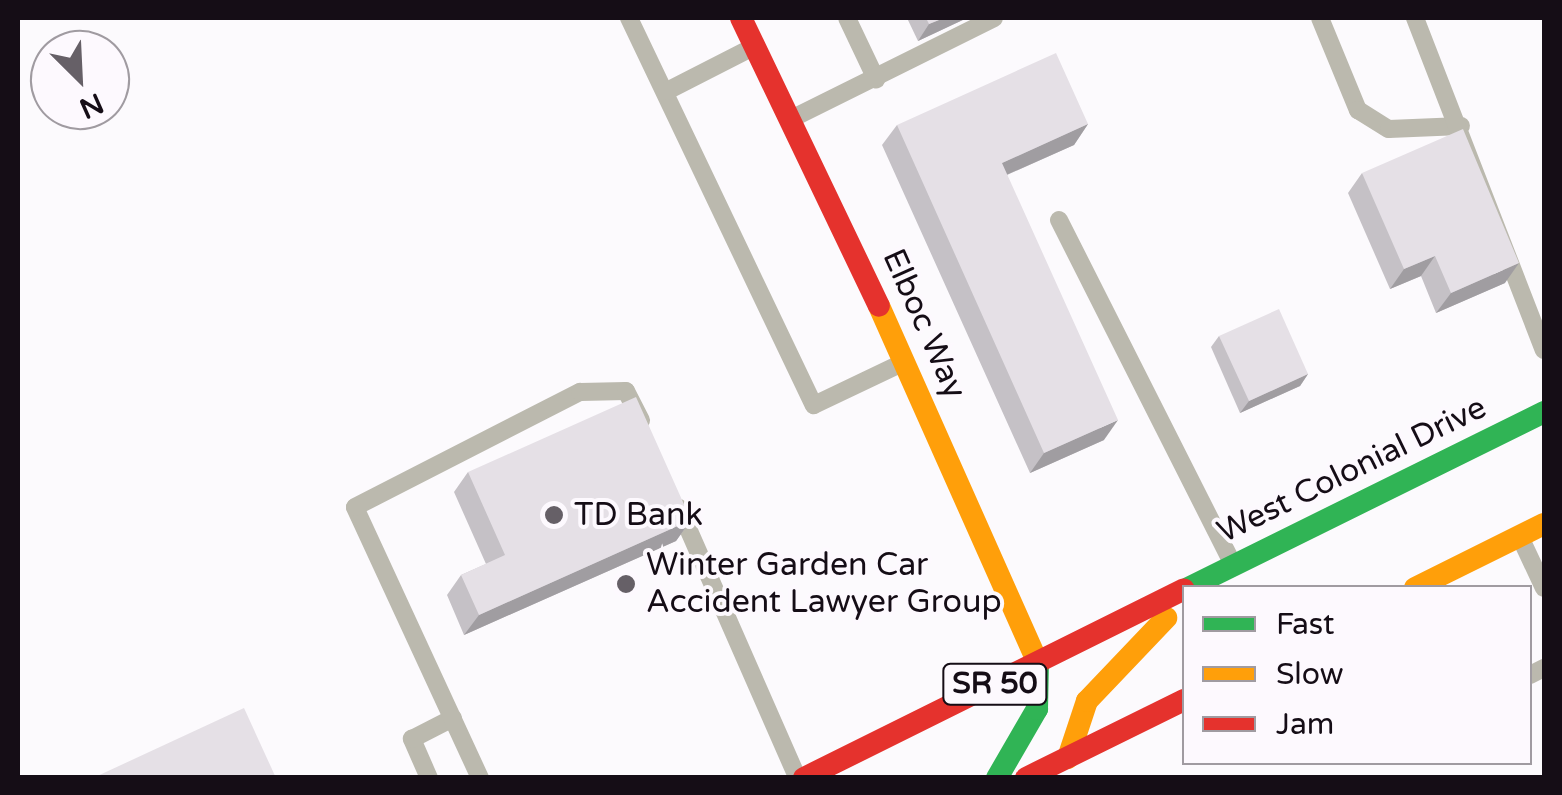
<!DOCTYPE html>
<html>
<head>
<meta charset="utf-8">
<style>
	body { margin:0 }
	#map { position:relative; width:1562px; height:795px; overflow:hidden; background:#fcfafd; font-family:"Varela Round",sans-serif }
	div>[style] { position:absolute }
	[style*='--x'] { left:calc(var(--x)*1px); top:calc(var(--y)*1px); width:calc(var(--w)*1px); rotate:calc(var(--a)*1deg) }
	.lane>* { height:18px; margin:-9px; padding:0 9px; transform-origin:9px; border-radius:9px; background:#bbb9ae }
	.fast>* { height:22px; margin:-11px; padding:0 11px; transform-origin:11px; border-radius:11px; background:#30b455 }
	.slow>* { height:22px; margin:-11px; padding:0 11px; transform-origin:11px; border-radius:11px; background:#ff9f0a }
	.jam>* { height:22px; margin:-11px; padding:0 11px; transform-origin:11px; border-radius:11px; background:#e5322d }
	.wall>* { inset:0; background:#c5c1c6 }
	.shaded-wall>* { inset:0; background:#a09da1 }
	.building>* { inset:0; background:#e5e0e6 }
	.dots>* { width:28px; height:28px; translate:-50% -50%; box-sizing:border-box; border:5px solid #fdf9fe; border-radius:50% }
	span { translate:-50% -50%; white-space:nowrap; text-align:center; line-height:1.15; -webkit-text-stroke:8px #fdf9fe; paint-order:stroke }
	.shield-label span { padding:2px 8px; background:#fdf9fe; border:2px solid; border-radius:8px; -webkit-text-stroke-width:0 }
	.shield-label { font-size:30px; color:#150d16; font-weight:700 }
	.street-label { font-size:32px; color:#150d16 }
	.poi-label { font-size:32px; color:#150d16 }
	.left { translate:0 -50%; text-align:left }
	.frame { position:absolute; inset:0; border:20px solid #150d16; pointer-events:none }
	.legend { position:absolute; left:1182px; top:585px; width:350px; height:180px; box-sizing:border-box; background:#fdf9fe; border:2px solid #a09ba1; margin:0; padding:12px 18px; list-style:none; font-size:30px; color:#150d16 }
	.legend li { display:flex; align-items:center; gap:20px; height:50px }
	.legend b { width:50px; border:2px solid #a09ba1 }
	.north { position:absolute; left:30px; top:30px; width:100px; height:100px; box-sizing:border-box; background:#fdf9fe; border:2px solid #a09ba1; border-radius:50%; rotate:156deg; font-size:28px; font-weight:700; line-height:40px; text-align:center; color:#150d16 }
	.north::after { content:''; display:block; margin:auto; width:35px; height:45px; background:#666067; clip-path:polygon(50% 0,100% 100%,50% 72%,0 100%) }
</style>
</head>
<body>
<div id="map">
	<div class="lane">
		<div style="--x:629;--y:18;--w:429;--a:64.5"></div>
		<div style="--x:814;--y:405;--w:95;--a:-25.5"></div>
		<div style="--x:847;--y:18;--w:68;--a:64.6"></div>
		<div style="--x:1320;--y:18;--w:100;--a:67.6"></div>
		<div style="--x:1358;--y:110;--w:36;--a:32"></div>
		<div style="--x:1389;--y:129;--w:72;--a:-2.4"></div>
		<div style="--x:1415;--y:18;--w:356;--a:68.8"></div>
		<div style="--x:667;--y:91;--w:94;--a:-27.1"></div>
		<div style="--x:795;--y:117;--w:222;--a:-26.4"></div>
		<div style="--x:1059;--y:220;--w:381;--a:63.2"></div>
		<div style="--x:679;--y:508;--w:294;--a:66.3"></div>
		<div style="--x:1521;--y:539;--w:54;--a:64.9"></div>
		<div style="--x:1530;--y:675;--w:16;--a:-27"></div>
		<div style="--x:429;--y:778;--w:43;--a:-113.6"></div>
		<div style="--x:412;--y:739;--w:46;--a:-27.1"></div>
		<div style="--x:480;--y:778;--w:298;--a:-114.8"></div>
		<div style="--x:355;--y:507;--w:253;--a:-27.1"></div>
		<div style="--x:580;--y:392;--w:46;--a:-1.2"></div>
		<div style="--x:626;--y:391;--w:33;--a:63"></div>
	</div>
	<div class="fast">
		<div style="--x:1188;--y:588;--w:397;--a:-26.3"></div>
		<div style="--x:997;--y:778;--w:80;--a:-59.9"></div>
		<div style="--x:1037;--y:709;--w:46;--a:-88.8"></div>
	</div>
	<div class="slow">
		<div style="--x:879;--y:306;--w:391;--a:66"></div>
		<div style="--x:1415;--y:588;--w:144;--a:-26.4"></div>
		<div style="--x:1068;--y:758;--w:60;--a:-71.6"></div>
		<div style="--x:1087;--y:701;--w:115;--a:-46.4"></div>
	</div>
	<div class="jam">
		<div style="--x:741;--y:18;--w:319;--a:64.4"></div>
		<div style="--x:804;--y:778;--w:424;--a:-26.4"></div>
		<div style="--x:1026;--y:778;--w:176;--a:-26.3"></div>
	</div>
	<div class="wall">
		<div style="clip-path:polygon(907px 18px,967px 18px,918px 41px)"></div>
		<div style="clip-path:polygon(1088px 124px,1074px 145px,1007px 175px,1104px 440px,1030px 473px,882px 145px,897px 125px)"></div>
		<div style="clip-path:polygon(1362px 173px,1505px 283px,1436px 313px,1421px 276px,1390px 289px,1348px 193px)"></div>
		<div style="clip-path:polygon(1219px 336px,1308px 374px,1300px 386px,1240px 413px,1211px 347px)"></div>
		<div style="clip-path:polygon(468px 472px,691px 520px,676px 541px,464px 635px,447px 595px,461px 575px,486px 564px,454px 492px)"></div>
	</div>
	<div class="shaded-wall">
		<div style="clip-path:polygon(944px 18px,967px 18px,918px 41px,929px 24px)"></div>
		<div style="clip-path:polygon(1088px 124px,1074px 145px,988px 183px,1002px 163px)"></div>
		<div style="clip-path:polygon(1435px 256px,1421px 276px,1390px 289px,1404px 269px)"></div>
		<div style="clip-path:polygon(1519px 263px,1505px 283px,1436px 313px,1451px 293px)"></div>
		<div style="clip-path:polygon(1308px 374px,1300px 386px,1240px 413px,1249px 401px)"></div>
		<div style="clip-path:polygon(1118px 420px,1104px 440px,1030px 473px,1044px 453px)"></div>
		<div style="clip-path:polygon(691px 520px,676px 541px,464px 635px,479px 615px)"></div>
	</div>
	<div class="building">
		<div style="clip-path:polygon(926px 18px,944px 18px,929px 24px)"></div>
		<div style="clip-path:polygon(1056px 53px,1088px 124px,1002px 163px,1118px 420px,1044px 453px,897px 125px)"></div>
		<div style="clip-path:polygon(1463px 129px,1519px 263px,1451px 293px,1435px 256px,1404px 269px,1362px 173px)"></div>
		<div style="clip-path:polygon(1279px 309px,1308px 374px,1249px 401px,1219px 336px)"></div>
		<div style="clip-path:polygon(636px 397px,691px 520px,479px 615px,461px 575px,505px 555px,468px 472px)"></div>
		<div style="clip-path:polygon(244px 708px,276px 778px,93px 778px)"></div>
	</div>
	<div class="dots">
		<div style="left:554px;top:515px;background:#666067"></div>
		<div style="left:626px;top:584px;background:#666067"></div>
	</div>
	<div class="shield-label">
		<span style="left:995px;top:684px">SR 50</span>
	</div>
	<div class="street-label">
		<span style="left:924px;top:324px;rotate:66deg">Elboc Way</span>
		<span style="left:1352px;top:470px;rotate:-26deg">West Colonial Drive</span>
	</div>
	<div class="poi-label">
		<span class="left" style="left:574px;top:515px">TD Bank</span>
		<span class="left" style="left:646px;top:584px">Winter Garden Car<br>Accident Lawyer Group</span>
	</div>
	<div class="frame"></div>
	<ul class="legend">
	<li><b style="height:12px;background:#30b455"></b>Fast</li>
	<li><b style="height:12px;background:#ff9f0a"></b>Slow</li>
	<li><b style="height:12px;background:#e5322d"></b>Jam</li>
	</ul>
	<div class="north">N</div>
</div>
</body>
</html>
